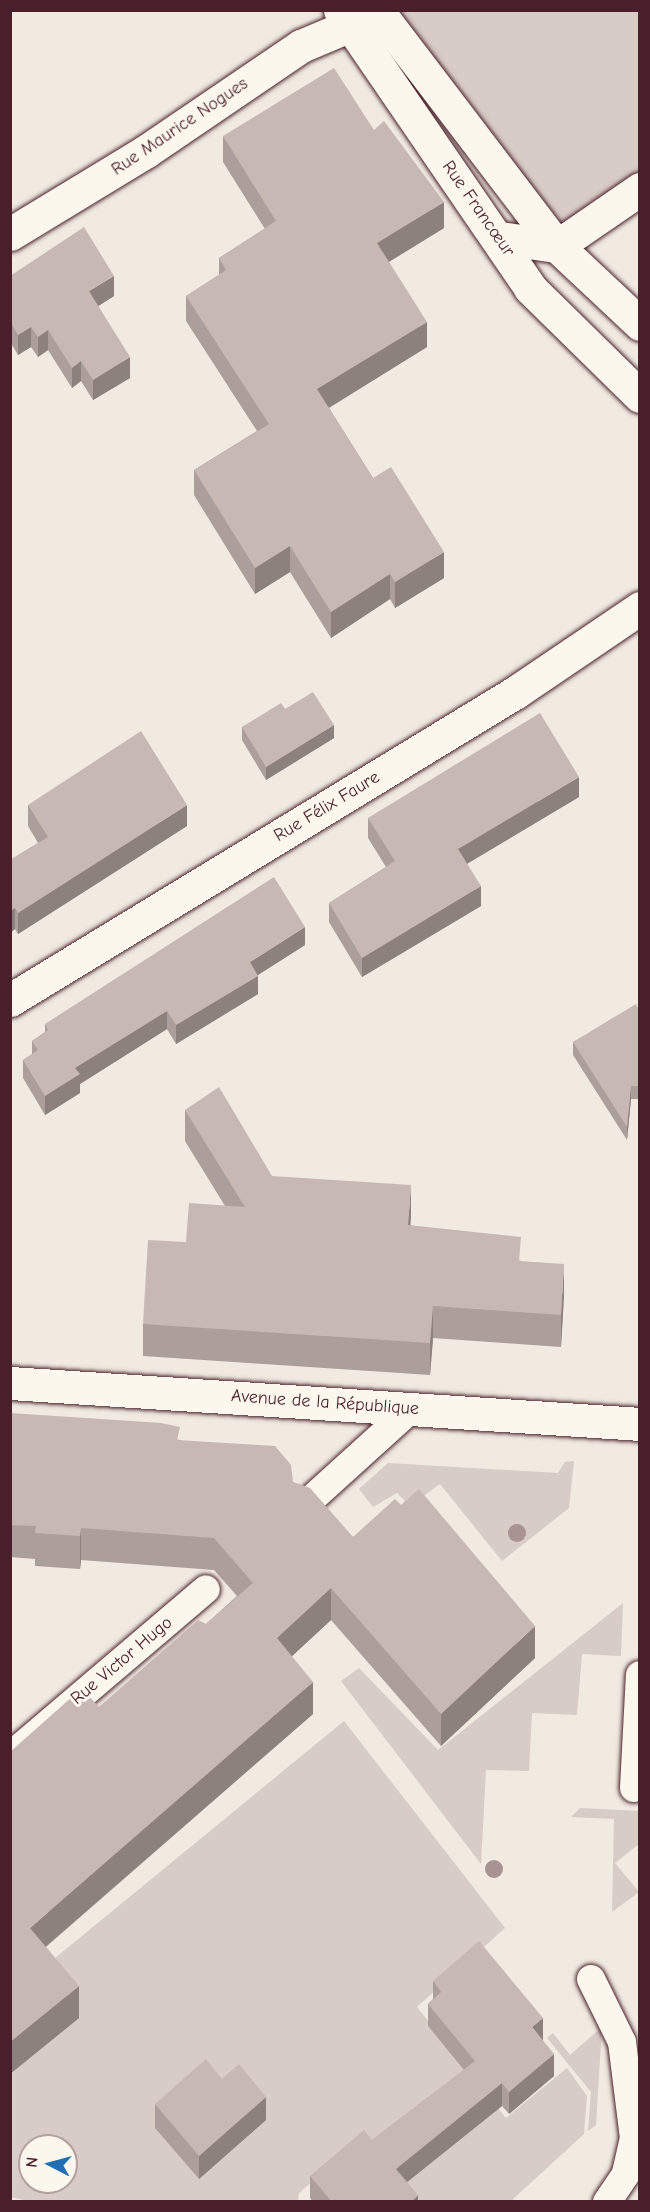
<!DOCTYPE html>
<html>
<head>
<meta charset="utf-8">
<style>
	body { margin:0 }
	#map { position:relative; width:650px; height:2212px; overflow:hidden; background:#f0eae0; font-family:"Comic Neue",sans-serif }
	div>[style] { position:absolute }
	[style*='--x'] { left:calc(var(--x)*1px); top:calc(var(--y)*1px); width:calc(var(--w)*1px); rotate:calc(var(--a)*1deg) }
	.green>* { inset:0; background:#d8ccc6 }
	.roads { filter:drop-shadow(0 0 2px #4a1f2b) drop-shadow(0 0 2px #4a1f2b) }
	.lane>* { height:28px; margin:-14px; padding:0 14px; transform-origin:14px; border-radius:14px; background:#fbf7ec }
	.street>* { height:33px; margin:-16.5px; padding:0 16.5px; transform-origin:16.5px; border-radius:16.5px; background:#fbf7ec }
	.primary>* { height:33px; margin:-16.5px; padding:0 16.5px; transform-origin:16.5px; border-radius:16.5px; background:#fbf7ec }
	.trees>* { width:18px; height:18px; margin:-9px; border-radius:50%; background:#a89292 }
	.wall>* { inset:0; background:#ac9e9a }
	.shaded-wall>* { inset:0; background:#8c817d }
	.building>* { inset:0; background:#c8b8b3 }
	span { translate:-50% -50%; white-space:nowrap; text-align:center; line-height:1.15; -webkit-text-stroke:6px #fbf7ec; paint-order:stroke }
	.street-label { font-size:18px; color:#4a1f2b }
	.frame { position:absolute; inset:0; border:12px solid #4a1f2b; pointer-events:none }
	.north { position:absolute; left:18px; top:2134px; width:60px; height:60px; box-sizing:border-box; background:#fbf7ec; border:2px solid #b4a19f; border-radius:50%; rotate:276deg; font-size:16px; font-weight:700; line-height:24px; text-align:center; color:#4a1f2b }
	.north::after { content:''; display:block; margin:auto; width:21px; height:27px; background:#1f6fb2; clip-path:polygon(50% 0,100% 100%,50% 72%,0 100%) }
</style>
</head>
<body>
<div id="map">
	<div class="green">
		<div style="clip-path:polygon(377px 11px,639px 11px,639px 189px,557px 246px)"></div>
		<div style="clip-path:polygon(574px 1461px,569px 1508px,502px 1561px,440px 1484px,410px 1506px,397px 1493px,373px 1507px,359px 1489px,388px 1463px,558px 1473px,565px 1462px)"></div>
		<div style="clip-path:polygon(623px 1603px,621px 1656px,582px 1654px,577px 1715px,532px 1713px,529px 1771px,486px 1770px,481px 1864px,341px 1681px,359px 1668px,438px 1750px)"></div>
		<div style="clip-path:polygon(evenodd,344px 1721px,505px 1928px,417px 2007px,506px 2118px,567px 2068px,587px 2096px,584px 2134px,511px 2201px,414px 2201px,360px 2141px,299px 2193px,298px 2201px,28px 2201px,11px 2197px,10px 1995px,344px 1721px,30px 2146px,66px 2146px,66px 2182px,30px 2182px,30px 2146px)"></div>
		<div style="clip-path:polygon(580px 1808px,639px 1811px,639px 1844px,615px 1863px,639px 1892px,612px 1912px,614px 1819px,571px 1817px)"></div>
		<div style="clip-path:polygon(602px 2027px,596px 2125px,588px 2131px,591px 2092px,547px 2038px,553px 2033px,570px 2055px)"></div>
	</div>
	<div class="roads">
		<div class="lane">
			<div style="--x:306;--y:1504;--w:143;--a:-42.2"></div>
			<div style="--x:10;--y:1756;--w:257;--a:-40.4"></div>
			<div style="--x:634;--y:1788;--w:113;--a:-87"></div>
			<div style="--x:591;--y:1979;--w:70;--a:63.8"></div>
			<div style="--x:622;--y:2042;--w:97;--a:82.9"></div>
			<div style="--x:634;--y:2138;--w:37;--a:103"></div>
			<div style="--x:626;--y:2174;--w:34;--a:124"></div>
		</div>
		<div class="street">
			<div style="--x:10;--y:234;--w:158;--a:-31.3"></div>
			<div style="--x:145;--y:152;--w:189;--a:-34.2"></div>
			<div style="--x:301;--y:46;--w:54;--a:-22.8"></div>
			<div style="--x:500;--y:238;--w:58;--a:8"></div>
			<div style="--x:557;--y:246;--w:101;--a:-34.5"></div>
			<div style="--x:10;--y:1000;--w:592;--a:-31.33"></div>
			<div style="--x:516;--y:692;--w:150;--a:-34.1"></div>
			<div style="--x:10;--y:1383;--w:631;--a:3.72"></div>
		</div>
		<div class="primary">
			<div style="--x:340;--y:10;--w:337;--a:55.6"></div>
			<div style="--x:530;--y:288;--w:154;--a:44.5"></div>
			<div style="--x:377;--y:10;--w:297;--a:52.7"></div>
			<div style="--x:557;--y:246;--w:114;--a:43.2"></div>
		</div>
	</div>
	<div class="trees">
		<div style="left:517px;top:1533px"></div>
		<div style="left:494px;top:1869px"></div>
	</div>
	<div class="wall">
		<div style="clip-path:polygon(374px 130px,444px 228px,389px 262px,427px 347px,329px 408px,373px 478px,444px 578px,395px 608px,390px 599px,331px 638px,290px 572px,255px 594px,194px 495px,194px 470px,257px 431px,186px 321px,186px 296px,219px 275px,219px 258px,265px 229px,223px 162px,223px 136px)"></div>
		<div style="clip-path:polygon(10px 276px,114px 296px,98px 306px,130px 378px,93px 400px,81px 381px,72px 388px,48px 350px,38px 357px,31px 347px,18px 355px,12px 345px)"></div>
		<div style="clip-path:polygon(285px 709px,334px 738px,266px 780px,242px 740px,242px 727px)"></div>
		<div style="clip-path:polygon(579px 797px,467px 864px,481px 906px,362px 977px,329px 922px,329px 903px,386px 867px,368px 838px,368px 818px)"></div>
		<div style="clip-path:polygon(28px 805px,187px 826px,18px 934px,15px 929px,10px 933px,10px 860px,38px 843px,28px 826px)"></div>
		<div style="clip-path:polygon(305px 945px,258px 975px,258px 994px,176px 1044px,167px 1029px,80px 1084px,80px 1093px,45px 1115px,23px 1078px,23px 1060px,32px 1054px,32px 1041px,45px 1032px,45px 1024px)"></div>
		<div style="clip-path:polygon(639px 1010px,639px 1099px,631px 1099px,627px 1140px,573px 1055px,573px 1042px)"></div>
		<div style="clip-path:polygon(185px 1110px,272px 1176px,411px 1216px,410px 1225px,521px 1261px,564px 1295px,561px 1347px,433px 1338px,430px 1375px,143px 1356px,143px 1324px,186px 1242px,225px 1206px,185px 1141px)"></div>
		<div style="clip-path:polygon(10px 1413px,180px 1440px,293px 1482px,353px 1537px,535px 1658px,441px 1746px,331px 1620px,292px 1656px,313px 1714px,46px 1947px,79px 2018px,10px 2074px,99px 1707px,206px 1624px,237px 1596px,214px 1570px,81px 1560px,80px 1569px,35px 1566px,35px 1559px,10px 1557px)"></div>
		<div style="clip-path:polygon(433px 1981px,543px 2040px,554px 2076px,509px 2114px,502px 2106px,407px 2182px,418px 2202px,313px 2202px,310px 2198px,310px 2176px,372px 2140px,464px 2070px,428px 2026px,428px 2004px,433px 1999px)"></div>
		<div style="clip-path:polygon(222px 2079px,266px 2120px,199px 2179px,155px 2128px,155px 2104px)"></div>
	</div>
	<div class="shaded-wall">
		<div style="clip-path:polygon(444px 202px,444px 228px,377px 269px,377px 243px)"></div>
		<div style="clip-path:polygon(114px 276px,114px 296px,89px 312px,89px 291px)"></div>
		<div style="clip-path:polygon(427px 322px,427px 347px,317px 415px,317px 389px)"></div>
		<div style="clip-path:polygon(12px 325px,12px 345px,10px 346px,10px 326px)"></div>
		<div style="clip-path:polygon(31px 327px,31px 347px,18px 355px,18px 335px)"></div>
		<div style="clip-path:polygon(48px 330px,48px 350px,38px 357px,38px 337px)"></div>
		<div style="clip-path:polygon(130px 357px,130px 378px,93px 400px,93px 380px)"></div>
		<div style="clip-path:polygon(81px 361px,81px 381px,72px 388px,72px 368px)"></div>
		<div style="clip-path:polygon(290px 546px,290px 572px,255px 594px,255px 568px)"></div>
		<div style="clip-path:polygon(444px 552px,444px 578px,395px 608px,395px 582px)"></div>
		<div style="clip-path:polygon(390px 574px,390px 599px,331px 638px,331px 612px)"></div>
		<div style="clip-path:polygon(334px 725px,334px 738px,266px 780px,266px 767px)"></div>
		<div style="clip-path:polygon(579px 777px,579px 797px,458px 869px,458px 849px)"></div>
		<div style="clip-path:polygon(187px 805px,187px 826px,18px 934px,18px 913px)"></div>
		<div style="clip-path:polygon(481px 886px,481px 906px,362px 977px,362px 958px)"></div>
		<div style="clip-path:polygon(15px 908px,15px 929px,10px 933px,10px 911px)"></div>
		<div style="clip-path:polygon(305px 927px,305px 945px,250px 980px,250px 962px)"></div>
		<div style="clip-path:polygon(258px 976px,258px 994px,176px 1044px,176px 1025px)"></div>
		<div style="clip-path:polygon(167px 1011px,167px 1029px,80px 1084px,80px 1093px,45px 1115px,45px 1096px,75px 1068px)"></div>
		<div style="clip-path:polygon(631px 1086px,631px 1099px,627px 1140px,627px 1127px)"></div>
		<div style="clip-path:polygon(411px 1185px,411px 1216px,408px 1256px,408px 1225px)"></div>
		<div style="clip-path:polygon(564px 1264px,564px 1295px,561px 1347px,561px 1315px)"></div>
		<div style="clip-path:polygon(433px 1306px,433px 1338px,430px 1375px,430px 1343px)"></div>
		<div style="clip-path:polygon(81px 1528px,81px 1560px,80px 1569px,80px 1536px)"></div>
		<div style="clip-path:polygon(331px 1588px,331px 1620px,277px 1670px,277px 1638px)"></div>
		<div style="clip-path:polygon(535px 1626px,535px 1658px,441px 1746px,441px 1714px)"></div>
		<div style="clip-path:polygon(313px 1682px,313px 1714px,30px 1960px,30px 1928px)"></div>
		<div style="clip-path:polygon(79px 1986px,79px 2018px,10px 2074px,10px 2042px)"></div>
		<div style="clip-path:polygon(543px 2018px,543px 2041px,532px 2027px)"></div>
		<div style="clip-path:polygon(554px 2054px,554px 2076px,509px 2114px,509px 2092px)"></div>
		<div style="clip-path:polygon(502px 2083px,502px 2106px,396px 2191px,396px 2169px)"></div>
		<div style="clip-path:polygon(266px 2097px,266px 2120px,199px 2179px,199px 2156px)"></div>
		<div style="clip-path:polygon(418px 2195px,418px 2202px,411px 2202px)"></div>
	</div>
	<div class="building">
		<div style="clip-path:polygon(334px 68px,374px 130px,384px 121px,444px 202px,377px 243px,427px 322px,317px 389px,373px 478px,391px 467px,444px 552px,395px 582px,390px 574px,331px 612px,290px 546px,255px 568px,194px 470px,269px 424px,186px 296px,226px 270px,219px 258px,276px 221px,223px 136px)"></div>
		<div style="clip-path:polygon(84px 227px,114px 276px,89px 291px,130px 357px,93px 380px,81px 361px,72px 368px,48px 330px,38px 337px,31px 327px,18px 335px,12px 325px,10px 326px,10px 276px)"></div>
		<div style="clip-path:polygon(313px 692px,334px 725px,266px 767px,242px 727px,281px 703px,285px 709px)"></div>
		<div style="clip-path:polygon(540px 713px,579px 777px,458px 849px,481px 886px,362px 958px,329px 903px,395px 861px,368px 818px)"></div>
		<div style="clip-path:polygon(141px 731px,187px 805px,18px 913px,15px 908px,10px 911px,10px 860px,48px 837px,28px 805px)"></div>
		<div style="clip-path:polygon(274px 877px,305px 927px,250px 962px,258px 976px,176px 1025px,167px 1011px,75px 1068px,80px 1074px,45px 1096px,23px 1060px,38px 1050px,32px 1041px,48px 1030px,45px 1024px)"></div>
		<div style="clip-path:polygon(636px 1004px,639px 1010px,639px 1086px,631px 1086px,627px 1127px,573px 1042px)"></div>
		<div style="clip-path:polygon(219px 1087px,272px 1176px,411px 1185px,408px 1225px,521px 1237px,519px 1261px,564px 1264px,561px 1315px,433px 1306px,430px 1343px,143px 1324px,148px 1240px,186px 1242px,189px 1203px,245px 1207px,185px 1110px)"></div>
		<div style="clip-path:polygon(10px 1413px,161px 1423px,180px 1427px,177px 1440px,275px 1446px,291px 1465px,293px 1482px,310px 1488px,353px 1537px,395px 1499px,401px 1505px,419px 1489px,535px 1626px,441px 1714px,331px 1588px,277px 1638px,313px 1682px,30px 1928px,79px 1986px,10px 2042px,10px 1752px,82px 1688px,99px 1707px,198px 1620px,206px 1624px,253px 1583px,214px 1538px,81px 1528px,80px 1536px,35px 1533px,36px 1526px,10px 1525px)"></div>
		<div style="clip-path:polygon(479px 1941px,543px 2018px,532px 2027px,554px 2054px,509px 2092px,502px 2083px,396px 2169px,418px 2195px,411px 2202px,332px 2202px,310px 2176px,364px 2130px,372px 2140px,475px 2061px,428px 2004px,441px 1992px,433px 1981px)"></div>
		<div style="clip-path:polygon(206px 2059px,222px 2079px,239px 2064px,266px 2097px,199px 2156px,155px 2104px)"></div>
	</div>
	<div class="street-label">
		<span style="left:180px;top:127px;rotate:-34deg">Rue Maurice Nogues</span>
		<span style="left:478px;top:209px;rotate:55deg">Rue Francœur</span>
		<span style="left:327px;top:807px;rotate:-31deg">Rue Félix Faure</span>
		<span style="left:325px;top:1403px;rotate:4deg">Avenue de la République</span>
		<span style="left:122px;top:1661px;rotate:-40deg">Rue Victor Hugo</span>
	</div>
	<div class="frame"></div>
	<div class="north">N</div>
</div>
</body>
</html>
